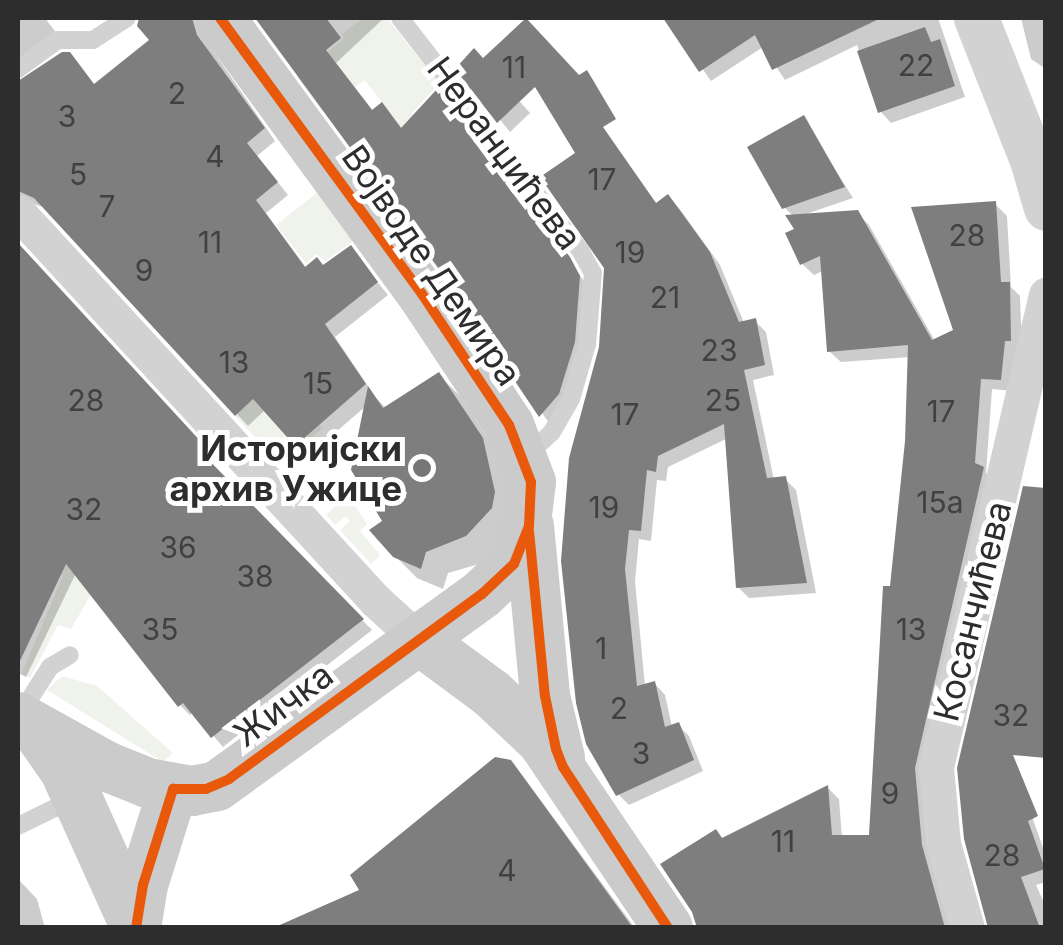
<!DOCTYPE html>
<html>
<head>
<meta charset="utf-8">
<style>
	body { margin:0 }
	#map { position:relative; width:1063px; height:945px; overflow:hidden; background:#fff; font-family:Inter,sans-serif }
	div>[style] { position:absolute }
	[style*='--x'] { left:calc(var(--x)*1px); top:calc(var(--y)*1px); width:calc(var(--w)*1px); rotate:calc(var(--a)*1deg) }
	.green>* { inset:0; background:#f0f3eb }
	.shadow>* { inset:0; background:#0003 }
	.building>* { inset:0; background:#7e7e7e }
	.service>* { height:18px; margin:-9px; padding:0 9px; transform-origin:9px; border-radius:9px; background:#d2d2d2 }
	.minor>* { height:35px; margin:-17.5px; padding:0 17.5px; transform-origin:17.5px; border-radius:17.5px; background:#d2d2d2 }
	.tertiary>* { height:45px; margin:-22.5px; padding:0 22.5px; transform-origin:22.5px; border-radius:22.5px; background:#d2d2d2 }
	.secondary>* { height:50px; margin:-25px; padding:0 25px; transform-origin:25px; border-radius:25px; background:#cbcbcb }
	.cycleway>* { height:10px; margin:-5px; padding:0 5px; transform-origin:5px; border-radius:5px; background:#e8590c }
	.dots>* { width:28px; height:28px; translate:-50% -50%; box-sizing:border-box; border:5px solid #fff; border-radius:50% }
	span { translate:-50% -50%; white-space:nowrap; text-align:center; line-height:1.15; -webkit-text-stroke:10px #fff; paint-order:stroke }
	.number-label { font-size:30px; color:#414141 }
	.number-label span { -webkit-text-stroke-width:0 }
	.street-label { font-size:35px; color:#2d2d2d }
	.poi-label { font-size:35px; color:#2d2d2d; font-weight:700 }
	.right { translate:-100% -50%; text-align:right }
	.frame { position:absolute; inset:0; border:20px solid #2d2d2d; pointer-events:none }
</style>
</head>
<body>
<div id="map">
	<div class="green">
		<div style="clip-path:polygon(363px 18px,387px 18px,439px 83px,412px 113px,428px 134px,413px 144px,365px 80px,322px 111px,296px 76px,344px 39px,342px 34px)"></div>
		<div style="clip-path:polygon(322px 189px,358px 238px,325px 261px,316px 254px,306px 263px,276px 225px)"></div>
		<div style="clip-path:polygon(253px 399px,319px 425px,322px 429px,280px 464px,235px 416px)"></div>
		<div style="clip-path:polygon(348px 495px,367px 524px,360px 531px,380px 555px,371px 564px,340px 530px,350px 521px,346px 516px,335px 525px,326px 515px)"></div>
		<div style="clip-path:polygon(45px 519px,93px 591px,71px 629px,58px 625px,30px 678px,22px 673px,63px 576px,18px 551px)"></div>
		<div style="clip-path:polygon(62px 676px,97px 686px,173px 753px,163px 762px,47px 690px)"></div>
	</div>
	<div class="shadow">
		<div style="clip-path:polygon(18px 18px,45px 18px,63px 42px,22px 71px,18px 82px)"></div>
		<div style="clip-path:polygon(151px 18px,206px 18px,203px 36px,275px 141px,257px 156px,288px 195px,266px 213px,307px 269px,324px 268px,350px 248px,388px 295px,335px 337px,376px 398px,387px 409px,439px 375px,460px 396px,504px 463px,513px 530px,479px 564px,448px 573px,443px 589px,417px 578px,394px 555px,366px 406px,308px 456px,266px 409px,248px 426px,46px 208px,27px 202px,18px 210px,18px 86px,63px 55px,69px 55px,95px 86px,153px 40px)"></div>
		<div style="clip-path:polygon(258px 18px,384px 18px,336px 63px,374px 112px,393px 117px,403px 130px,438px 91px,591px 290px,586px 355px,552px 427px)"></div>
		<div style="clip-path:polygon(666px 18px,938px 18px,965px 97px,891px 123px,881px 112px,857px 45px,785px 80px,763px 47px,711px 81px)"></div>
		<div style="clip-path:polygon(1021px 18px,1046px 18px,1046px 69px,1031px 59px)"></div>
		<div style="clip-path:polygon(485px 62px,530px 113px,510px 132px,459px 69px)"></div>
		<div style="clip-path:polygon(803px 118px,853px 198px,806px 214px,857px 213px,869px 225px,935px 341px,956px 331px,995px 204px,1007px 216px,1011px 287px,1020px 296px,1022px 351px,1012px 391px,992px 389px,986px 473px,995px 481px,926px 781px,951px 928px,697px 928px,716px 832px,724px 840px,828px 788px,839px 799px,842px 838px,872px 838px,907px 442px,910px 357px,841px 362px,829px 351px,823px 271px,814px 275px,802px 264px,794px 217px,784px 207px)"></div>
		<div style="clip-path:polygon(639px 182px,658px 205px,668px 197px,679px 208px,720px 265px,744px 323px,755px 321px,766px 332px,774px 375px,753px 380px,774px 480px,785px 479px,796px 490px,816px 593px,749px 598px,738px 587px,728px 438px,668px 467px,666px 481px,657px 480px,651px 541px,639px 539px,635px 581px,645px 686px,655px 684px,665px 695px,672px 727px,678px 725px,689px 736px,703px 771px,629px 805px,618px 794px,602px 348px)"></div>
		<div style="clip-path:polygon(23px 252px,212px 457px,207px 462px,372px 630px,223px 747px,193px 712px,190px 715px,180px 705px,76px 573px,26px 677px,18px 673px,18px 262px,24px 270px)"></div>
		<div style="clip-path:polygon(987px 691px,1046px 856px,1046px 882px,1036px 885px,1046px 907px,1046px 928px,990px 928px)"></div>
		<div style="clip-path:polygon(510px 762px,522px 775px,635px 928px,446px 928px)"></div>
		<div style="clip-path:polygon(18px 879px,37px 899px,45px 928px,18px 928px)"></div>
	</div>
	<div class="building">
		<div style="clip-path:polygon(139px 18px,192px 18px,197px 35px,265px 128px,247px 143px,278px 182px,256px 200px,305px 267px,317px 257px,323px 265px,351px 245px,378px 282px,325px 324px,366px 384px,295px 446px,253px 399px,235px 416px,34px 198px,18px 191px,18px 81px,62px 52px,70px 52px,94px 84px,149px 40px,137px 26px)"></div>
		<div style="clip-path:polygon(255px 18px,326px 18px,341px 38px,326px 50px,372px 110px,382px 102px,401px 128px,438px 88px,570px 257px,580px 276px,575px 342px,559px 394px,539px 417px,445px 277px)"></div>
		<div style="clip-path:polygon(526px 18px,579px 75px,587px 70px,616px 119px,603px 127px,656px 203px,668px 194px,710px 252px,739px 322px,756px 318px,765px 365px,744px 370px,767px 478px,786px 476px,807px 583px,736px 588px,724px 424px,658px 456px,656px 472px,647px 470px,641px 531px,629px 530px,625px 569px,637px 686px,655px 681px,665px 727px,679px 722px,694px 760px,616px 796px,586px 744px,576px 703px,561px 561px,569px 458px,599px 347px,604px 268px,540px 177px,575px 153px,535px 87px,497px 123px,455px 69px,474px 48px,483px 58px)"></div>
		<div style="clip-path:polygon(663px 18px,881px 18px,772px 70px,755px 35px,699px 72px)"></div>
		<div style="clip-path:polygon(925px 27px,931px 42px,940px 39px,955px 86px,878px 113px,857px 51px)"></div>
		<div style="clip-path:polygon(804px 115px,845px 187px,782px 209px,747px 147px)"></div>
		<div style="clip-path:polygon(996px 201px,1001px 282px,1010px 282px,1011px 341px,1005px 341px,1001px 380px,981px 379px,975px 463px,984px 467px,915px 768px,922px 845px,945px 928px,697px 928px,692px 912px,660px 864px,716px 829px,722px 838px,828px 785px,832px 835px,869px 835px,883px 586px,890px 586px,905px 441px,908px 345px,827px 352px,820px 256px,800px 265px,785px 233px,794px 229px,785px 215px,858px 210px,932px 340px,953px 330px,911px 207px)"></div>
		<div style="clip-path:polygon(18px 243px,204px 445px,199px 450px,364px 619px,211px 738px,183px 703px,178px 707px,66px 564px,18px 665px)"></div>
		<div style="clip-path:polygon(439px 372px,483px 438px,495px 492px,492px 508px,466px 536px,426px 552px,421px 569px,393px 557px,369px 530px,382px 521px,351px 470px,368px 386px,383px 408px)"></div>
		<div style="clip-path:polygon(1023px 486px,1046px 488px,1046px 758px,1013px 755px,1038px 816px,1028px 821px,1045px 869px,1021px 877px,1040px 928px,988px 928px,964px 839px,957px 768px)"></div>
		<div style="clip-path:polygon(495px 757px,511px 760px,633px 928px,273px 928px,359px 890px,350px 875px)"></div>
	</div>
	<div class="service">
		<div style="--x:400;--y:18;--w:294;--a:52.2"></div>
		<div style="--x:580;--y:250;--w:26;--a:61"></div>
		<div style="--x:593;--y:273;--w:71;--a:94.8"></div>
		<div style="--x:587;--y:344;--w:57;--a:106.2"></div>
		<div style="--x:571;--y:399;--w:39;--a:120"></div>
		<div style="--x:551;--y:433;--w:35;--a:137"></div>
		<div style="--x:18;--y:69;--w:49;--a:-35.9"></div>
		<div style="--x:58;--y:40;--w:35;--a:0"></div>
		<div style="--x:93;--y:40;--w:40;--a:-32.9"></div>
		<div style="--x:20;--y:714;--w:56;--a:-57.4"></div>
		<div style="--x:50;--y:667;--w:23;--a:-31"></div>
		<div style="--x:18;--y:826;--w:61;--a:-26.1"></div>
	</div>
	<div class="minor">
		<div style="--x:18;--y:212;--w:529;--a:47.38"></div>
		<div style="--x:376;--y:601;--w:58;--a:42.2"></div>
		<div style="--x:967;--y:928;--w:88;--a:-105.8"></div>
		<div style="--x:943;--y:843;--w:76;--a:-95.3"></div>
		<div style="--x:936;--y:767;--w:485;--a:-76.9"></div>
	</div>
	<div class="tertiary">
		<div style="--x:976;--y:18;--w:153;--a:68.5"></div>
		<div style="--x:1032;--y:160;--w:50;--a:73.7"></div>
	</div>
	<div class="secondary">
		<div style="--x:529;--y:526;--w:171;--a:84.6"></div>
		<div style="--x:545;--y:696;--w:64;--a:76.4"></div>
		<div style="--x:419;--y:640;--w:89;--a:36.4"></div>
		<div style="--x:491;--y:693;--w:70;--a:43.3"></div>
		<div style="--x:542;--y:741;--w:225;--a:56"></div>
		<div style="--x:18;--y:717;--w:103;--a:29.1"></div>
		<div style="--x:108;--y:767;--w:43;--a:21.8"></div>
		<div style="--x:148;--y:783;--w:45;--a:10.3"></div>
		<div style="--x:192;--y:791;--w:25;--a:-11"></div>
		<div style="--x:217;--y:786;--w:327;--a:-35.9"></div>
		<div style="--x:482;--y:594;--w:44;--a:-43.2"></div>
		<div style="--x:514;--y:564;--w:19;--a:-62"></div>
		<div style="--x:523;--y:547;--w:65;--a:-83"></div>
		<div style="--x:531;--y:482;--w:61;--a:-111.1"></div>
		<div style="--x:509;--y:425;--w:157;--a:-123.6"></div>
		<div style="--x:422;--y:294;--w:342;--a:-126.2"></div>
		<div style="--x:38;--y:732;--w:47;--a:55.3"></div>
		<div style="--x:65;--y:771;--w:172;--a:65.7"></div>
		<div style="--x:136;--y:928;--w:44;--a:-80.8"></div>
		<div style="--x:143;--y:885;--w:101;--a:-72.6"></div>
	</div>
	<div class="cycleway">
		<div style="--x:529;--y:531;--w:166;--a:84.5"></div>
		<div style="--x:545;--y:696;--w:54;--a:78.3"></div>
		<div style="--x:556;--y:749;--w:19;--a:69"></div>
		<div style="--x:563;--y:767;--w:192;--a:56.9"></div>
		<div style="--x:136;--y:928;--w:44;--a:-80.8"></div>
		<div style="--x:143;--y:885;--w:101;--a:-72.6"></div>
		<div style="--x:173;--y:789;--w:33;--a:0"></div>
		<div style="--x:206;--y:789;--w:25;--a:-23"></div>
		<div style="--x:229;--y:779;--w:313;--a:-36.2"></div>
		<div style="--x:482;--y:594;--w:44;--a:-43.2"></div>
		<div style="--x:514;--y:564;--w:41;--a:-68.5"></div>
		<div style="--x:529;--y:526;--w:44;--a:-87.4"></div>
		<div style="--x:531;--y:482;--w:61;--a:-111.1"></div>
		<div style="--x:509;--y:425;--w:157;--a:-123.6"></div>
		<div style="--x:422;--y:294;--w:342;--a:-126.2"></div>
	</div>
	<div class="dots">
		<div style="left:422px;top:468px;background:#767676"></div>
	</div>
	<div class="number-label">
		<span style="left:916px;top:65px">22</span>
		<span style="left:514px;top:67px">11</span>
		<span style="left:177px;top:93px">2</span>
		<span style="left:67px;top:116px">3</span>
		<span style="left:215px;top:156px">4</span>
		<span style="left:78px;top:174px">5</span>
		<span style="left:602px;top:179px">17</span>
		<span style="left:107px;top:206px">7</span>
		<span style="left:967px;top:235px">28</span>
		<span style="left:210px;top:242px">11</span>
		<span style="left:630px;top:252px">19</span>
		<span style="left:144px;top:270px">9</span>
		<span style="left:665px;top:297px">21</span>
		<span style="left:719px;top:350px">23</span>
		<span style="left:234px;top:362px">13</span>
		<span style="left:318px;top:383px">15</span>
		<span style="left:86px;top:400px">28</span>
		<span style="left:723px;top:400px">25</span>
		<span style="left:941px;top:411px">17</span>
		<span style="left:625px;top:414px">17</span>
		<span style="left:940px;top:502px">15a</span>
		<span style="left:604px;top:507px">19</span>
		<span style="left:84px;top:509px">32</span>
		<span style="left:178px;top:547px">36</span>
		<span style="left:255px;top:576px">38</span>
		<span style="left:160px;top:629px">35</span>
		<span style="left:911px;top:629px">13</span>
		<span style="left:601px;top:648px">1</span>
		<span style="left:619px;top:708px">2</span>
		<span style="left:1011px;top:715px">32</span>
		<span style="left:641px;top:753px">3</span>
		<span style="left:890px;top:793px">9</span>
		<span style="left:783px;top:841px">11</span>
		<span style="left:1002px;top:855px">28</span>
		<span style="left:507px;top:870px">4</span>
	</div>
	<div class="street-label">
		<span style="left:505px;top:153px;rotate:53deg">Неранџићева</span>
		<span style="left:432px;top:265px;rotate:55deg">Војводе Демира</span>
		<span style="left:972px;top:611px;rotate:-76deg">Косанчићева</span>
		<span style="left:283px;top:704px;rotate:-37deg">Жичка</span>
	</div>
	<div class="poi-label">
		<span class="right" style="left:402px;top:468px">Историјски<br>архив Ужице</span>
	</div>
	<div class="frame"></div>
</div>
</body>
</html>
